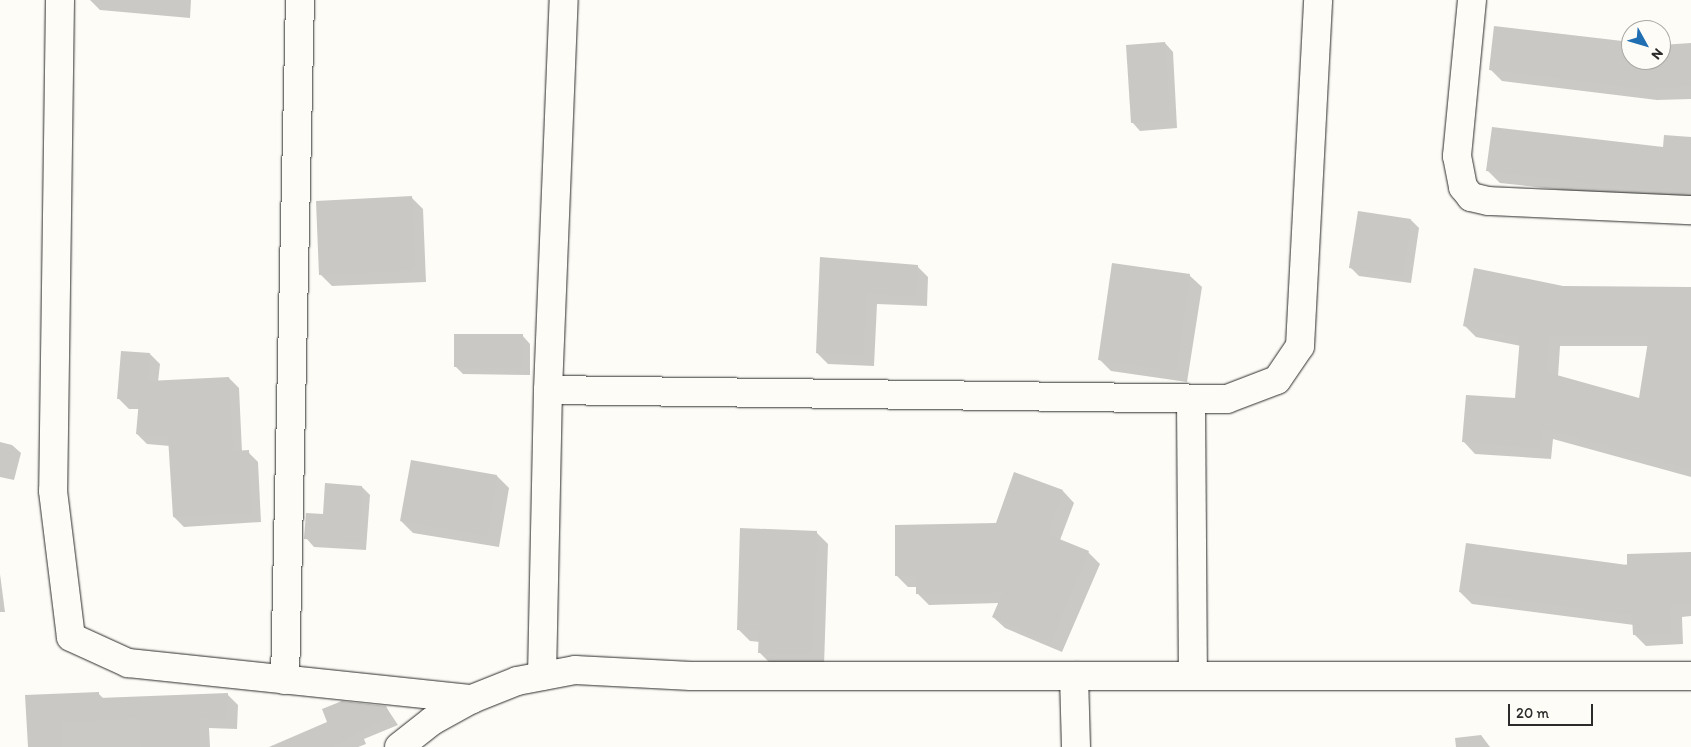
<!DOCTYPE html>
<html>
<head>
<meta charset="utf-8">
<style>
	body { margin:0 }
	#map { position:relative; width:1691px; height:747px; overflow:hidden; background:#fdfcf7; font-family:Itim,sans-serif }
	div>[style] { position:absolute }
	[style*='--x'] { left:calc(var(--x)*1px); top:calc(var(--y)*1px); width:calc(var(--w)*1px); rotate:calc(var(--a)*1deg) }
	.shadow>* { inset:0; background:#0003 }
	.building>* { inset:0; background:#c9c8c4 }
	.roads { filter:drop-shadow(0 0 1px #2b2b2b) drop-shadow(0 0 1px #2b2b2b) }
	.minor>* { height:28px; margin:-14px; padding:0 14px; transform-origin:14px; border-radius:14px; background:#fdfcf7 }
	span { translate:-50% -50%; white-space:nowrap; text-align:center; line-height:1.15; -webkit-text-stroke:4px #fdfcf7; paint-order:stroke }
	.north { position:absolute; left:1621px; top:20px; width:50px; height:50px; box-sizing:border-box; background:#fdfcf7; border:1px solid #a9a8a5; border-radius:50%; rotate:129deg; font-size:14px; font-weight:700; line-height:20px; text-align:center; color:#2b2b2b }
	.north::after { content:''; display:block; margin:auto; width:18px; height:22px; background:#1f6fb2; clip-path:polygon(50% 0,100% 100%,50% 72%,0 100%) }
	.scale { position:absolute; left:1508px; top:704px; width:85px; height:22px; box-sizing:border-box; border:2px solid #2b2b2b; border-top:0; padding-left:6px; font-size:15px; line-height:18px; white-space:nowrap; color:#2b2b2b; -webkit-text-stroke:4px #fdfcf7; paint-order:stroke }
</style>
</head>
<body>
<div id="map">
	<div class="shadow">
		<div style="clip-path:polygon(90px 0,191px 0,190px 18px,100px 10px)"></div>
		<div style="clip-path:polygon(1165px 43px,1173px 52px,1177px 128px,1140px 131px,1132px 122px)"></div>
		<div style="clip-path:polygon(1631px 43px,1631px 60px,1661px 60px,1661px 47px,1691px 44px,1691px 99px,1657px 100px,1502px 81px,1490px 69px)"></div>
		<div style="clip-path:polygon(1691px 138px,1691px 204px,1500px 183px,1488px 171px,1664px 148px)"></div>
		<div style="clip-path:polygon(411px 197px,423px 209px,426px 282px,332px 286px,320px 274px)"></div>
		<div style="clip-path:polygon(1411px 220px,1419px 228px,1411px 283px,1359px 276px,1350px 267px)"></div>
		<div style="clip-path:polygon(822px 259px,917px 266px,928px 277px,927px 306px,877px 304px,874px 366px,828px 364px,817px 353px)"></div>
		<div style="clip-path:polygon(1189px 275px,1202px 287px,1187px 382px,1111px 371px,1099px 359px)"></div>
		<div style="clip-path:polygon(evenodd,1563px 287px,1691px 288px,1691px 477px,1553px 439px,1551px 459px,1475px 454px,1464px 442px,1516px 400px,1521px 346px,1476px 337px,1464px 325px,1563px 287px,1560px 346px,1648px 346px,1640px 399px,1558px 377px,1560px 346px)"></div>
		<div style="clip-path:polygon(522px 335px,530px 344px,530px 375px,463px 374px,455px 366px)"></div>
		<div style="clip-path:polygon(150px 354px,160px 364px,158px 382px,229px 378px,239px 388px,242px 452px,248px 452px,258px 462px,261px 522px,184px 527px,174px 517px,170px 446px,147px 444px,137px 434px,139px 409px,129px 409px,119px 399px)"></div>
		<div style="clip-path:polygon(0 442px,12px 445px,21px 453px,14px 480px,0 477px)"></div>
		<div style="clip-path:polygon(412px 462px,497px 476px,509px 488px,499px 547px,413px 533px,401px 521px)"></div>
		<div style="clip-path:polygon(362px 487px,370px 495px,366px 550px,314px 547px,306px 538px,324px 516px)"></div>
		<div style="clip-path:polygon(1063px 491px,1074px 503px,1060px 540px,1088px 552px,1100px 564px,1062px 652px,1005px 628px,993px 617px,999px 603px,929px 605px,917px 593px,917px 587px,908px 587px,897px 576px)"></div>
		<div style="clip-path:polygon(816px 532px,828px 544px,824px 666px,771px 664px,759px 652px,760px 642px,750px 641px,738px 629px)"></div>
		<div style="clip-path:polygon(1691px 554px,1691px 616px,1682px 617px,1683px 644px,1646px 646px,1634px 634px,1634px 625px,1472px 604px,1460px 592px)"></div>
		<div style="clip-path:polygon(0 574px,5px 612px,0 612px)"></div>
		<div style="clip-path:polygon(98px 693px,104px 699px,227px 694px,238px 705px,237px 729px,209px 728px,210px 747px,29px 747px,27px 696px)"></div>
		<div style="clip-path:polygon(386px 707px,398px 725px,364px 739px,366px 744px,358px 747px,298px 747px,329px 722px)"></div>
		<div style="clip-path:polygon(1481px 735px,1490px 747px,1456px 747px,1455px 738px)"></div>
	</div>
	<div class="building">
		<div style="clip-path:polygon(1494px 26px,1631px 42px,1631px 60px,1661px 60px,1661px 45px,1691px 43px,1691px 86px,1645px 89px,1489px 70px)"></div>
		<div style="clip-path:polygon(1165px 42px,1170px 120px,1131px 123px,1126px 45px)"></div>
		<div style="clip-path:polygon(1492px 127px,1663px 147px,1664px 135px,1691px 137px,1691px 194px,1486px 171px)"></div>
		<div style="clip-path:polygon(412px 196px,415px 270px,319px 275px,316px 201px)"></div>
		<div style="clip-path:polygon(1358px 211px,1411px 219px,1403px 276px,1349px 268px)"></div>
		<div style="clip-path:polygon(820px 257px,918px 265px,916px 296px,866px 293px,863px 355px,816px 353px)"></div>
		<div style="clip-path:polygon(1112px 263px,1190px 274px,1176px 371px,1098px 360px)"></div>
		<div style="clip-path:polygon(evenodd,1474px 268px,1563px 286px,1691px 287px,1691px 469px,1542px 428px,1540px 448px,1462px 442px,1466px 395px,1515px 398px,1520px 337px,1463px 326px,1474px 268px,1549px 335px,1649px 335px,1639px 398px,1546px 372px,1549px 335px)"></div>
		<div style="clip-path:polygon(454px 334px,523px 334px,522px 367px,454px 367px)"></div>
		<div style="clip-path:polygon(121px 351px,150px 353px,148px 381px,229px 377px,233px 451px,249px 450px,252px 513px,173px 517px,168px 437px,136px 434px,139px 400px,117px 399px)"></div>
		<div style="clip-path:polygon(411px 460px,497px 475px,487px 536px,400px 521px)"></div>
		<div style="clip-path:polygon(1014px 472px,1063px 490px,1047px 534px,1089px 551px,1051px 642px,992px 617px,1003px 592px,916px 594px,916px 576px,895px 576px,895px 525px,996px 523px)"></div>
		<div style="clip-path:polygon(325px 483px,362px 486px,359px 542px,304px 539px,306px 513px,323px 514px)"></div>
		<div style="clip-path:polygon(740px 528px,817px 531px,812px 654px,758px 653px,759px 630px,737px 630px)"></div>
		<div style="clip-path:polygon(1466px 543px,1627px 565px,1627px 554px,1691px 552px,1691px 605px,1670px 605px,1671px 633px,1633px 635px,1632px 615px,1459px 592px)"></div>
		<div style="clip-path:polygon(99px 692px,99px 698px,228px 693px,226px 719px,199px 718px,200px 747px,141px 747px,140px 718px,61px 722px,62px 747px,28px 747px,25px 695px)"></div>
		<div style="clip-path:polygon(342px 701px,386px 706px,391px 716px,331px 747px,269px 747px,327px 722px,322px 709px)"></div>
	</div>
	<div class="roads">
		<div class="minor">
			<div style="--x:60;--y:0;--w:491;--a:90.8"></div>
			<div style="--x:53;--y:491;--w:147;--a:83"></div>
			<div style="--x:71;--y:637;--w:63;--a:24.5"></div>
			<div style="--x:128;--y:663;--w:346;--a:6"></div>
			<div style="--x:1472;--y:0;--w:157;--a:95.5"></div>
			<div style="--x:1457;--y:156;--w:32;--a:79"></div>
			<div style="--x:1463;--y:187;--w:13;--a:51"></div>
			<div style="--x:1471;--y:197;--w:18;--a:13"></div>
			<div style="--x:1489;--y:201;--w:202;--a:2.6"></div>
			<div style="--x:548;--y:390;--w:679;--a:0.76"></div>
			<div style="--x:1227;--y:399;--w:53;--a:-20.8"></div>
			<div style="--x:1277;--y:380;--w:41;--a:-55.9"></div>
			<div style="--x:1300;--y:346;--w:346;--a:-87"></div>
			<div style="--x:1191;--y:399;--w:277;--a:89.6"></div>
			<div style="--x:542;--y:676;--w:286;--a:-88.8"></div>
			<div style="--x:548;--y:390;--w:390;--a:-87.7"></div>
			<div style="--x:1074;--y:676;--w:71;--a:88.4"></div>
			<div style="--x:285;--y:680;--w:680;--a:-88.74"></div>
			<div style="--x:399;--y:747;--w:42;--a:-38.2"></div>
			<div style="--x:432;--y:721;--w:46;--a:-28.8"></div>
			<div style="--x:472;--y:699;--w:48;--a:-21.8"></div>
			<div style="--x:517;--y:681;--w:59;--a:-10.7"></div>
			<div style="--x:575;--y:670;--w:116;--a:3"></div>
			<div style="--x:691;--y:676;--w:1000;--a:0"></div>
		</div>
	</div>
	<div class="north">N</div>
	<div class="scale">20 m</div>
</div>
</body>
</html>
